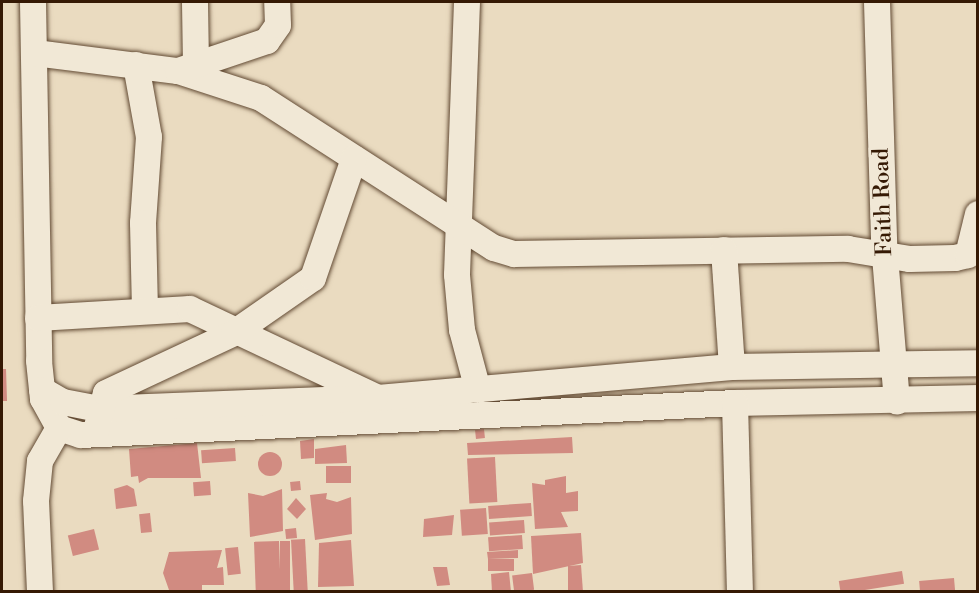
<!DOCTYPE html>
<style>
body{margin:0}
#map{position:relative;width:979px;height:593px;overflow:hidden;background:#eadbc0;font-family:"Libre Bodoni",serif}
div>[style]{position:absolute}
[style*='--x']{left:calc(var(--x)*1px);top:calc(var(--y)*1px);width:calc(var(--w)*1px);rotate:calc(var(--a)*1deg)}
.building>*{inset:0;background:#d18b81;transform-origin:0 0}
.round{border-radius:50%}
.roads{filter:drop-shadow(0 0 2px #624a33) drop-shadow(0 0 2px #624a33)}
.minor>*{height:26px;margin:-13px;padding:0 13px;transform-origin:13px;border-radius:13px;background:#f1e8d6}
span{translate:-50% -50%;white-space:nowrap;text-align:center;line-height:1.15;-webkit-text-stroke:5px #f1e8d6;paint-order:stroke}
.street-label{font-size:22px;color:#351904}
.frame{position:absolute;inset:0;border:3px solid #351904;pointer-events:none}
</style>
<div id="map">
<div class="building">
<div style="clip-path:polygon(2px 369px,6px 369px,7px 401px,2px 401px)"></div>
<div style="left:484px;top:429px;width:9px;height:9px;rotate:84deg"></div>
<div style="clip-path:polygon(572px 437px,573px 453px,468px 455px,467px 443px)"></div>
<div style="clip-path:polygon(314px 439px,314px 458px,301px 459px,300px 441px)"></div>
<div style="clip-path:polygon(197px 443px,201px 478px,148px 478px,139px 483px,138px 476px,131px 477px,129px 449px)"></div>
<div style="clip-path:polygon(346px 445px,347px 463px,315px 464px,315px 449px)"></div>
<div style="left:235px;top:448px;width:13px;height:34px;rotate:86deg"></div>
<div class="round" style="left:258px;top:452px;width:24px;height:24px"></div>
<div style="left:495px;top:457px;width:45px;height:28px;rotate:87deg"></div>
<div style="left:351px;top:466px;width:17px;height:25px;rotate:90deg"></div>
<div style="clip-path:polygon(566px 476px,566px 493px,578px 491px,578px 511px,561px 512px,568px 527px,535px 529px,532px 483px,545px 485px,545px 480px)"></div>
<div style="left:210px;top:481px;width:14px;height:17px;rotate:86deg"></div>
<div style="left:300px;top:481px;width:9px;height:10px;rotate:84deg"></div>
<div style="clip-path:polygon(127px 485px,134px 489px,137px 506px,116px 509px,114px 489px)"></div>
<div style="clip-path:polygon(282px 489px,283px 531px,250px 537px,248px 493px,263px 496px)"></div>
<div style="clip-path:polygon(327px 493px,326px 499px,337px 502px,351px 497px,352px 534px,315px 540px,310px 495px)"></div>
<div style="clip-path:polygon(296px 498px,306px 509px,297px 519px,287px 509px)"></div>
<div style="left:531px;top:503px;width:13px;height:43px;rotate:86deg"></div>
<div style="left:486px;top:508px;width:26px;height:26px;rotate:86deg"></div>
<div style="left:150px;top:513px;width:19px;height:11px;rotate:84deg"></div>
<div style="clip-path:polygon(454px 515px,452px 535px,423px 537px,424px 519px)"></div>
<div style="left:524px;top:520px;width:13px;height:35px;rotate:86deg"></div>
<div style="left:296px;top:528px;width:10px;height:11px;rotate:84deg"></div>
<div style="left:94px;top:529px;width:21px;height:27px;rotate:76deg"></div>
<div style="clip-path:polygon(581px 533px,583px 563px,533px 574px,531px 536px)"></div>
<div style="left:522px;top:535px;width:14px;height:34px;rotate:86deg"></div>
<div style="left:305px;top:539px;width:53px;height:14px;rotate:87deg"></div>
<div style="clip-path:polygon(351px 540px,354px 586px,318px 587px,319px 543px)"></div>
<div style="left:279px;top:541px;width:51px;height:25px;rotate:88deg"></div>
<div style="left:280px;top:541px;width:10px;height:51px"></div>
<div style="left:238px;top:547px;width:27px;height:13px;rotate:84deg"></div>
<div style="clip-path:polygon(222px 550px,217px 568px,223px 567px,224px 585px,202px 585px,202px 592px,169px 590px,163px 573px,169px 552px)"></div>
<div style="clip-path:polygon(518px 550px,518px 558px,488px 559px,487px 552px)"></div>
<div style="left:514px;top:559px;width:12px;height:26px;rotate:90deg"></div>
<div style="clip-path:polygon(581px 565px,583px 592px,568px 592px,568px 566px)"></div>
<div style="clip-path:polygon(433px 567px,447px 567px,450px 585px,437px 586px)"></div>
<div style="left:902px;top:571px;width:13px;height:64px;rotate:81deg"></div>
<div style="clip-path:polygon(509px 572px,511px 592px,492px 592px,491px 574px)"></div>
<div style="left:532px;top:573px;width:17px;height:20px;rotate:83deg"></div>
<div style="left:954px;top:578px;width:12px;height:35px;rotate:85deg"></div>
</div>
<div class="roads">
<div class="minor">
<div style="--x:33;--y:2;--w:359;--a:89"></div>
<div style="--x:39;--y:361;--w:38;--a:84"></div>
<div style="--x:43;--y:399;--w:33;--a:61"></div>
<div style="--x:59;--y:428;--w:23;--a:18"></div>
<div style="--x:81;--y:435;--w:655;--a:-2.8"></div>
<div style="--x:735;--y:403;--w:243;--a:-1.2"></div>
<div style="--x:195;--y:2;--w:61;--a:89.1"></div>
<div style="--x:467;--y:2;--w:273;--a:92.1"></div>
<div style="--x:457;--y:275;--w:55;--a:84.8"></div>
<div style="--x:462;--y:330;--w:62;--a:75.1"></div>
<div style="--x:877;--y:2;--w:242;--a:88.3"></div>
<div style="--x:884;--y:244;--w:158;--a:85.3"></div>
<div style="--x:35;--y:53;--w:144;--a:7.2"></div>
<div style="--x:178;--y:71;--w:87;--a:18"></div>
<div style="--x:261;--y:98;--w:277;--a:32.8"></div>
<div style="--x:494;--y:248;--w:21;--a:17"></div>
<div style="--x:514;--y:254;--w:334;--a:-0.9"></div>
<div style="--x:848;--y:249;--w:63;--a:9.2"></div>
<div style="--x:910;--y:259;--w:45;--a:-1.3"></div>
<div style="--x:955;--y:258;--w:13;--a:-13"></div>
<div style="--x:968;--y:255;--w:42;--a:-76.3"></div>
<div style="--x:136;--y:65;--w:73;--a:79.8"></div>
<div style="--x:149;--y:137;--w:86;--a:94"></div>
<div style="--x:143;--y:223;--w:85;--a:88.7"></div>
<div style="--x:178;--y:71;--w:94;--a:-18.6"></div>
<div style="--x:267;--y:41;--w:19;--a:-55"></div>
<div style="--x:278;--y:25;--w:23;--a:-92"></div>
<div style="--x:724;--y:250;--w:117;--a:86.1"></div>
<div style="--x:38;--y:318;--w:152;--a:-3.4"></div>
<div style="--x:190;--y:309;--w:208;--a:25.3"></div>
<div style="--x:378;--y:398;--w:355;--a:-5"></div>
<div style="--x:732;--y:367;--w:246;--a:-0.9"></div>
<div style="--x:42;--y:390;--w:24;--a:30"></div>
<div style="--x:63;--y:402;--w:36;--a:11"></div>
<div style="--x:98;--y:409;--w:277;--a:-2.3"></div>
<div style="--x:735;--y:403;--w:189;--a:88.5"></div>
<div style="--x:95;--y:434;--w:42;--a:-75"></div>
<div style="--x:106;--y:393;--w:141;--a:-25.1"></div>
<div style="--x:234;--y:333;--w:96;--a:-34.8"></div>
<div style="--x:313;--y:278;--w:126;--a:-71"></div>
<div style="--x:40;--y:592;--w:91;--a:-92.5"></div>
<div style="--x:36;--y:501;--w:40;--a:-84.3"></div>
<div style="--x:40;--y:461;--w:38;--a:-60"></div>
</div>
</div>
<div class="street-label">
<span style="left:883px;top:202px;rotate:-92deg">Faith Road</span>
</div>
<div class="frame"></div>
</div>
